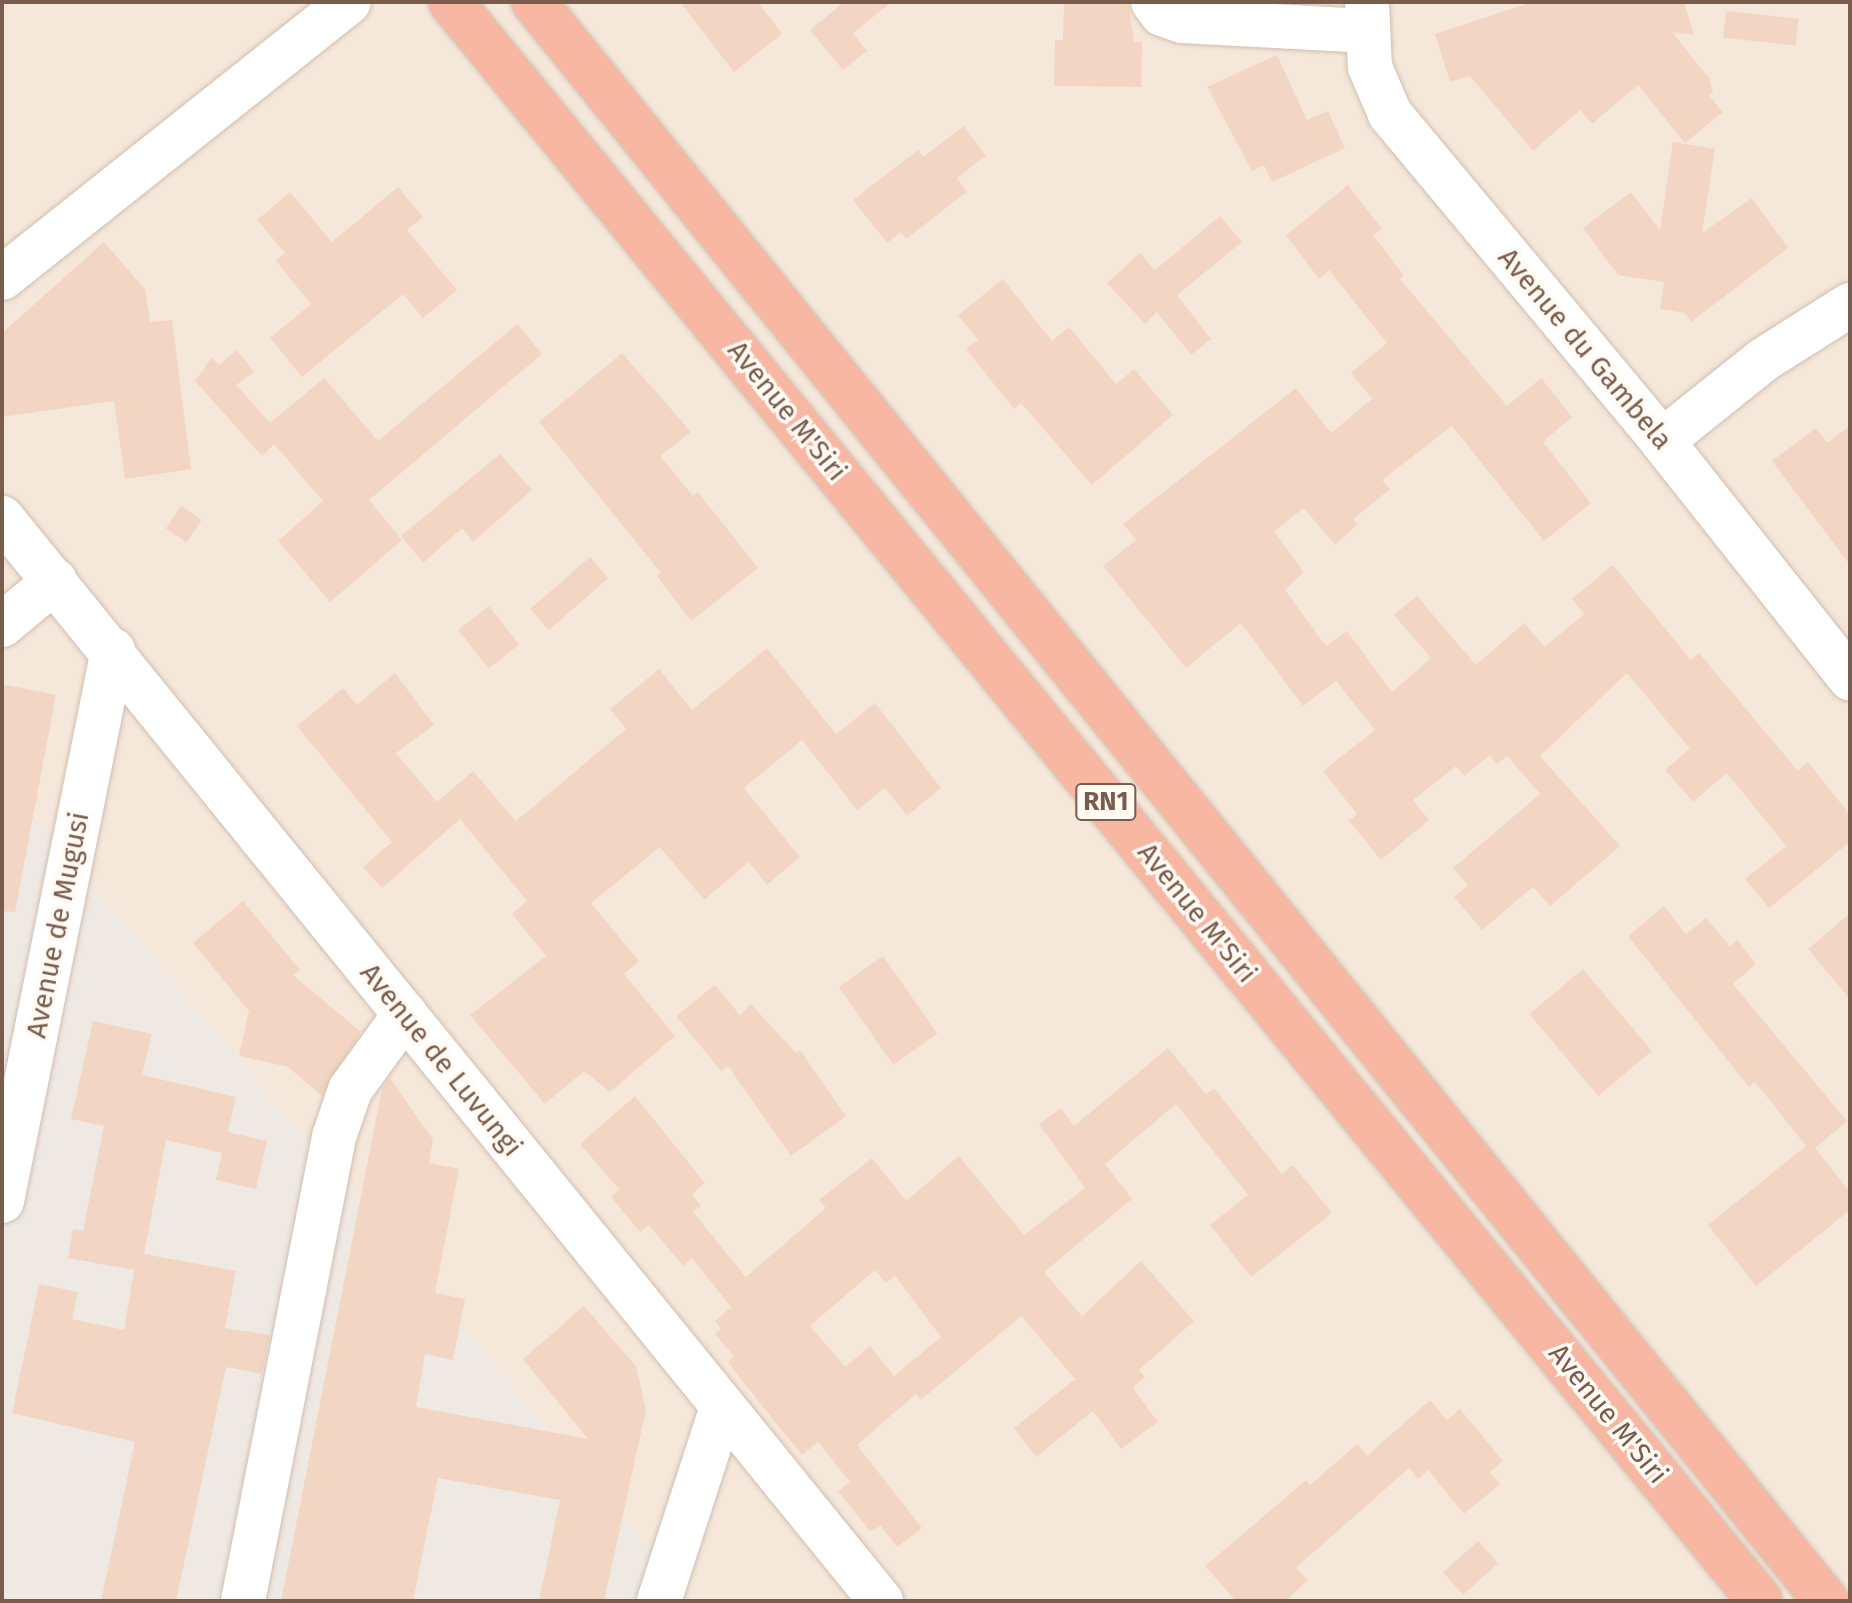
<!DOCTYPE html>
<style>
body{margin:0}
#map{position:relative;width:1852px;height:1603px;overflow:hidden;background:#fdf6ec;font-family:"Fira Sans",sans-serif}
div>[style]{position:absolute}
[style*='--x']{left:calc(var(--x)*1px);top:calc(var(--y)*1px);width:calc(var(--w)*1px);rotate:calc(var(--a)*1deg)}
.residential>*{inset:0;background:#f5e8da;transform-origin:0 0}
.industrial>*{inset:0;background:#efe9e4}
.building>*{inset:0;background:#f3d5c3;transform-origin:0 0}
.roads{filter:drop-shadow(0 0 2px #d1beb0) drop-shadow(0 0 2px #d1beb0)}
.minor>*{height:44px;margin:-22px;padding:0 22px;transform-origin:22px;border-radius:22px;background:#fff}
.highway>*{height:44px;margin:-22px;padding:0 22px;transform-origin:22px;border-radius:22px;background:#f7b7a3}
span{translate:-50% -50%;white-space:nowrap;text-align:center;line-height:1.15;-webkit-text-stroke:7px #fffaf3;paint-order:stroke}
.shield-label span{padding:2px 6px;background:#fffaf3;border:2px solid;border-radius:6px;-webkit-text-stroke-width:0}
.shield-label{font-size:26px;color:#7a5c4d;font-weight:700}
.street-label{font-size:28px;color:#7a5c4d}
.frame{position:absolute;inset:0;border:4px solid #7a5c4d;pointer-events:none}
</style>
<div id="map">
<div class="residential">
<div style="left:2px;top:2px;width:1848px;height:1599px"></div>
</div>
<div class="industrial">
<div style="clip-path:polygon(2px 777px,692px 1601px,2px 1601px)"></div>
</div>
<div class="building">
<div style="clip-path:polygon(680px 2px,758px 2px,782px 34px,734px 72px)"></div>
<div style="clip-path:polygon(844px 2px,892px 2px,853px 33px,867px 51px,843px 70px,810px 30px)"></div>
<div style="clip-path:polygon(1128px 2px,1134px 42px,1142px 42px,1141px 87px,1054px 86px,1055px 40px,1063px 40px,1064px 3px)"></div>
<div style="clip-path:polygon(1532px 2px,1684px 2px,1694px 35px,1672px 32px,1709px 78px,1713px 92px,1709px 96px,1723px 112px,1685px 143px,1638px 85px,1592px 124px,1580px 110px,1533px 151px,1470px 76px,1450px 82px,1435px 34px)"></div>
<div style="left:1726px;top:11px;width:73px;height:27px;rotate:6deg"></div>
<div style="clip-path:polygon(1277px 55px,1307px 120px,1328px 111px,1345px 148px,1272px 182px,1264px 165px,1252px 171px,1207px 87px)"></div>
<div style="clip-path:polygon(964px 126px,986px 156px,957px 178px,967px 192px,906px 239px,901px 232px,887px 243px,853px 200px,918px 150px,923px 157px)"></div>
<div style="clip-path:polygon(1673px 142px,1715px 149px,1702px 233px,1752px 198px,1788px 248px,1691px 322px,1685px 313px,1660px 309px,1664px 282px,1618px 275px,1583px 228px,1631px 192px,1660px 230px)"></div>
<div style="clip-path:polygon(1348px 185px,1382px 229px,1373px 235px,1404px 275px,1400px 279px,1507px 406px,1541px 378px,1572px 417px,1543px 442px,1591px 503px,1544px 541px,1452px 426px,1382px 480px,1390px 489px,1353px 519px,1357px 525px,1335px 545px,1304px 508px,1274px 531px,1304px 572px,1285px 590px,1326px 646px,1347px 631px,1392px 692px,1431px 658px,1394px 615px,1417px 596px,1476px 665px,1524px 623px,1545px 647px,1584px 614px,1572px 599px,1613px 565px,1691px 660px,1699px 653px,1798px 771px,1808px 762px,1850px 815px,1850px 842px,1769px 908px,1745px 879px,1786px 846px,1727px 773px,1693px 802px,1665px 770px,1690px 749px,1627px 673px,1540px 756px,1620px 846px,1550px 906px,1533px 887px,1482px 930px,1454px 897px,1468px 885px,1453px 868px,1540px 794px,1507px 756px,1497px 764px,1490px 755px,1464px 776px,1456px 766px,1413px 800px,1429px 820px,1381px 860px,1349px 821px,1357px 814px,1323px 771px,1375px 730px,1336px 681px,1303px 706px,1241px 623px,1186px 668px,1103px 566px,1136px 540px,1123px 524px,1296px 388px,1331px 433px,1372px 399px,1351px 373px,1387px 343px,1329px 270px,1319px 279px,1286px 235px)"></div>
<div style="clip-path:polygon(398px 187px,423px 217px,407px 230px,457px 290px,423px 318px,403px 294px,302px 377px,270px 338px,311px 304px,276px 261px,285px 253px,257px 220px,290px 192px,332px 242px)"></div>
<div style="clip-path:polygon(1220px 216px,1242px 242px,1177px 295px,1211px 339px,1191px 355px,1157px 312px,1145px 324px,1107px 283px,1140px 253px,1155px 270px)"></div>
<div style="clip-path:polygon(104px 242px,145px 289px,150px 322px,172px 320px,191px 469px,125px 479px,114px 401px,2px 417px,2px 333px)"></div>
<div style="clip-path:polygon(1003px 279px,1052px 341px,1069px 327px,1116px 384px,1134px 369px,1173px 415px,1092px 485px,1021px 403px,1014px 409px,966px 349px,978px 340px,958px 315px)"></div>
<div style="clip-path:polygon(517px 324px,542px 354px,369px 500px,402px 540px,330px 602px,278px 541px,323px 501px,274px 444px,262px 456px,195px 381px,212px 357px,219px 365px,237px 350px,254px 372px,236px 385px,270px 423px,324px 378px,378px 441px)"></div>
<div style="clip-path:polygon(622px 353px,691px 432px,660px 456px,693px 496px,698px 492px,758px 568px,691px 621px,657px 576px,661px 573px,539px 422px)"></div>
<div style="clip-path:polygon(1850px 426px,1850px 565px,1772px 461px,1816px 428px,1827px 443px)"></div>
<div style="clip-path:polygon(500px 454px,532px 490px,473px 542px,462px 528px,423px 563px,401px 536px)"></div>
<div style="left:181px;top:506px;width:25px;height:27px;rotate:34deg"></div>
<div style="left:590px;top:557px;width:28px;height:79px;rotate:49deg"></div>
<div style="left:489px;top:606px;width:49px;height:39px;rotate:52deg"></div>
<div style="clip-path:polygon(767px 648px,836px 734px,875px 703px,941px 788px,907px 816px,885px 788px,857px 810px,802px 740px,744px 788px,800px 857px,767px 885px,749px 862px,704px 900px,660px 847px,591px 903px,639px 961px,624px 974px,675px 1036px,610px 1092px,584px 1071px,545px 1104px,470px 1015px,546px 956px,512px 914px,527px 901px,460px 819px,382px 888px,363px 867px,392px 842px,297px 726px,343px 688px,357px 705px,395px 673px,434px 725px,396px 753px,437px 802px,473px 771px,516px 821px,626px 729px,610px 709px,659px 669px,692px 710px)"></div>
<div style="clip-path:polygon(2px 684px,56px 695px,15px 912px,2px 911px)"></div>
<div style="clip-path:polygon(243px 901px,300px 970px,293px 975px,361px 1032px,322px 1096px,288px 1067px,239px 1056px,249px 1011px,193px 943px)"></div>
<div style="clip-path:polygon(1664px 906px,1686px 934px,1706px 918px,1730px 946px,1737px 940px,1756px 964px,1733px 984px,1847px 1121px,1815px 1148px,1850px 1192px,1850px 1210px,1756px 1286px,1708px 1225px,1806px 1146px,1755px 1082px,1749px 1087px,1628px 936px)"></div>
<div style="clip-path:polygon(1850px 913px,1850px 999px,1808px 949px)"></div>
<div style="left:883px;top:956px;width:95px;height:54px;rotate:55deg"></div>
<div style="left:1583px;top:969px;width:107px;height:70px;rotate:50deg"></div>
<div style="clip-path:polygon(715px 985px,740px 1015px,751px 1004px,796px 1053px,800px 1050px,846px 1116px,791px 1156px,728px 1066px,721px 1071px,676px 1016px)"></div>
<div style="clip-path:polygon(93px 1021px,152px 1034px,142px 1075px,236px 1097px,228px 1132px,267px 1141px,256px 1189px,216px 1180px,222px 1153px,166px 1140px,144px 1254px,236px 1271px,225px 1328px,270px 1335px,262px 1374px,226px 1367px,176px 1601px,101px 1601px,135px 1442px,12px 1413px,39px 1284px,78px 1292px,72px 1319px,124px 1330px,134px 1270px,68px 1258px,73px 1229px,83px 1231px,104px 1126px,71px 1119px)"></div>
<div style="clip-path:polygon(evenodd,1168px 1048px,1206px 1094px,1214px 1088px,1282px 1174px,1293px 1165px,1332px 1213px,1251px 1277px,1210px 1225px,1248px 1195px,1176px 1104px,1105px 1164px,1132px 1199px,1044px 1272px,1082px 1316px,1141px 1261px,1194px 1321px,1139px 1370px,1145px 1377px,1133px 1388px,1158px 1422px,1121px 1449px,1093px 1411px,1036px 1457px,1014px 1428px,1075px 1379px,1021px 1316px,921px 1400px,916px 1394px,857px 1445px,922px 1528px,897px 1547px,881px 1526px,870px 1531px,838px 1491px,850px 1482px,818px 1442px,802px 1455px,762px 1406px,728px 1362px,734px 1356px,715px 1334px,721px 1329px,715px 1321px,731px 1307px,692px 1258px,683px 1266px,649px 1225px,640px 1232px,611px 1197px,619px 1189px,580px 1144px,635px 1096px,705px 1183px,692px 1194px,701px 1206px,693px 1212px,746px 1277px,826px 1208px,819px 1200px,872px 1158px,906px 1201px,959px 1156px,1024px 1235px,1085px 1188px,1039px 1124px,1061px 1108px,1074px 1126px,1168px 1048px,875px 1270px,886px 1283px,895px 1276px,941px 1337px,894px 1376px,870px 1346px,845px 1367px,810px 1326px,875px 1270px)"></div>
<div style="clip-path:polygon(390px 1078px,433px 1140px,429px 1163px,459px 1169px,435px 1293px,465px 1299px,453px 1360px,425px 1354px,416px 1407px,588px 1439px,523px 1359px,584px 1306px,636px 1366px,646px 1410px,604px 1601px,539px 1601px,560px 1500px,438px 1478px,413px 1601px,281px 1601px,382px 1089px)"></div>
<div style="clip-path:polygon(1430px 1400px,1447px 1420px,1460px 1409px,1503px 1461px,1490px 1472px,1500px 1484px,1464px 1514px,1428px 1470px,1418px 1479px,1409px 1468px,1296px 1568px,1308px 1580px,1285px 1601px,1236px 1601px,1205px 1566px,1306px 1480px,1310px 1485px,1357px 1444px,1367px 1456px)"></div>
<div style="left:1478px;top:1541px;width:30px;height:47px;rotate:48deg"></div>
</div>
<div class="roads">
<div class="minor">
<div style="--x:1153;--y:2;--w:15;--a:53"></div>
<div style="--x:1162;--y:14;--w:21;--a:19"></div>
<div style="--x:1182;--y:21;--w:183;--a:3.1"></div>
<div style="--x:1367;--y:2;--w:65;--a:87.4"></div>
<div style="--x:1370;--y:67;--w:51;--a:66.9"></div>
<div style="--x:1390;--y:114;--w:425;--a:50.2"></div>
<div style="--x:1662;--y:441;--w:303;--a:51.6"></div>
<div style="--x:2;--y:278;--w:443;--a:-38.5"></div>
<div style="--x:1662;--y:441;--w:129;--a:-38.7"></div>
<div style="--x:1763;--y:360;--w:103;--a:-32.3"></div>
<div style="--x:2;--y:518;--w:1395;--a:50.94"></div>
<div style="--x:2;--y:625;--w:69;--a:-39.7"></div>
<div style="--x:2;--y:1201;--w:562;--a:-78.61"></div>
<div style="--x:243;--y:1601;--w:473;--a:-78.9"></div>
<div style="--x:334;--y:1137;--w:50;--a:-71.2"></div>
<div style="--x:350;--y:1090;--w:94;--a:-54.1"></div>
<div style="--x:659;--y:1601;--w:201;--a:-72"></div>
</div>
<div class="highway">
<div style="--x:451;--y:2;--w:2066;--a:50.69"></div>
<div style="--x:534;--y:2;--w:2056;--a:51.06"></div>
</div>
</div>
<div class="shield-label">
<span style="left:1106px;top:802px">RN1</span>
</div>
<div class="street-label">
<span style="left:1585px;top:349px;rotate:50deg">Avenue du Gambela</span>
<span style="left:787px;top:411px;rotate:51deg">Avenue M'Siri</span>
<span style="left:1197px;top:913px;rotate:51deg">Avenue M'Siri</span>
<span style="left:58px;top:925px;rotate:-79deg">Avenue de Mugusi</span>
<span style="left:441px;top:1060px;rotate:51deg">Avenue de Luvungi</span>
<span style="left:1608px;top:1414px;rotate:51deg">Avenue M'Siri</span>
</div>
<div class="frame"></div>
</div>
